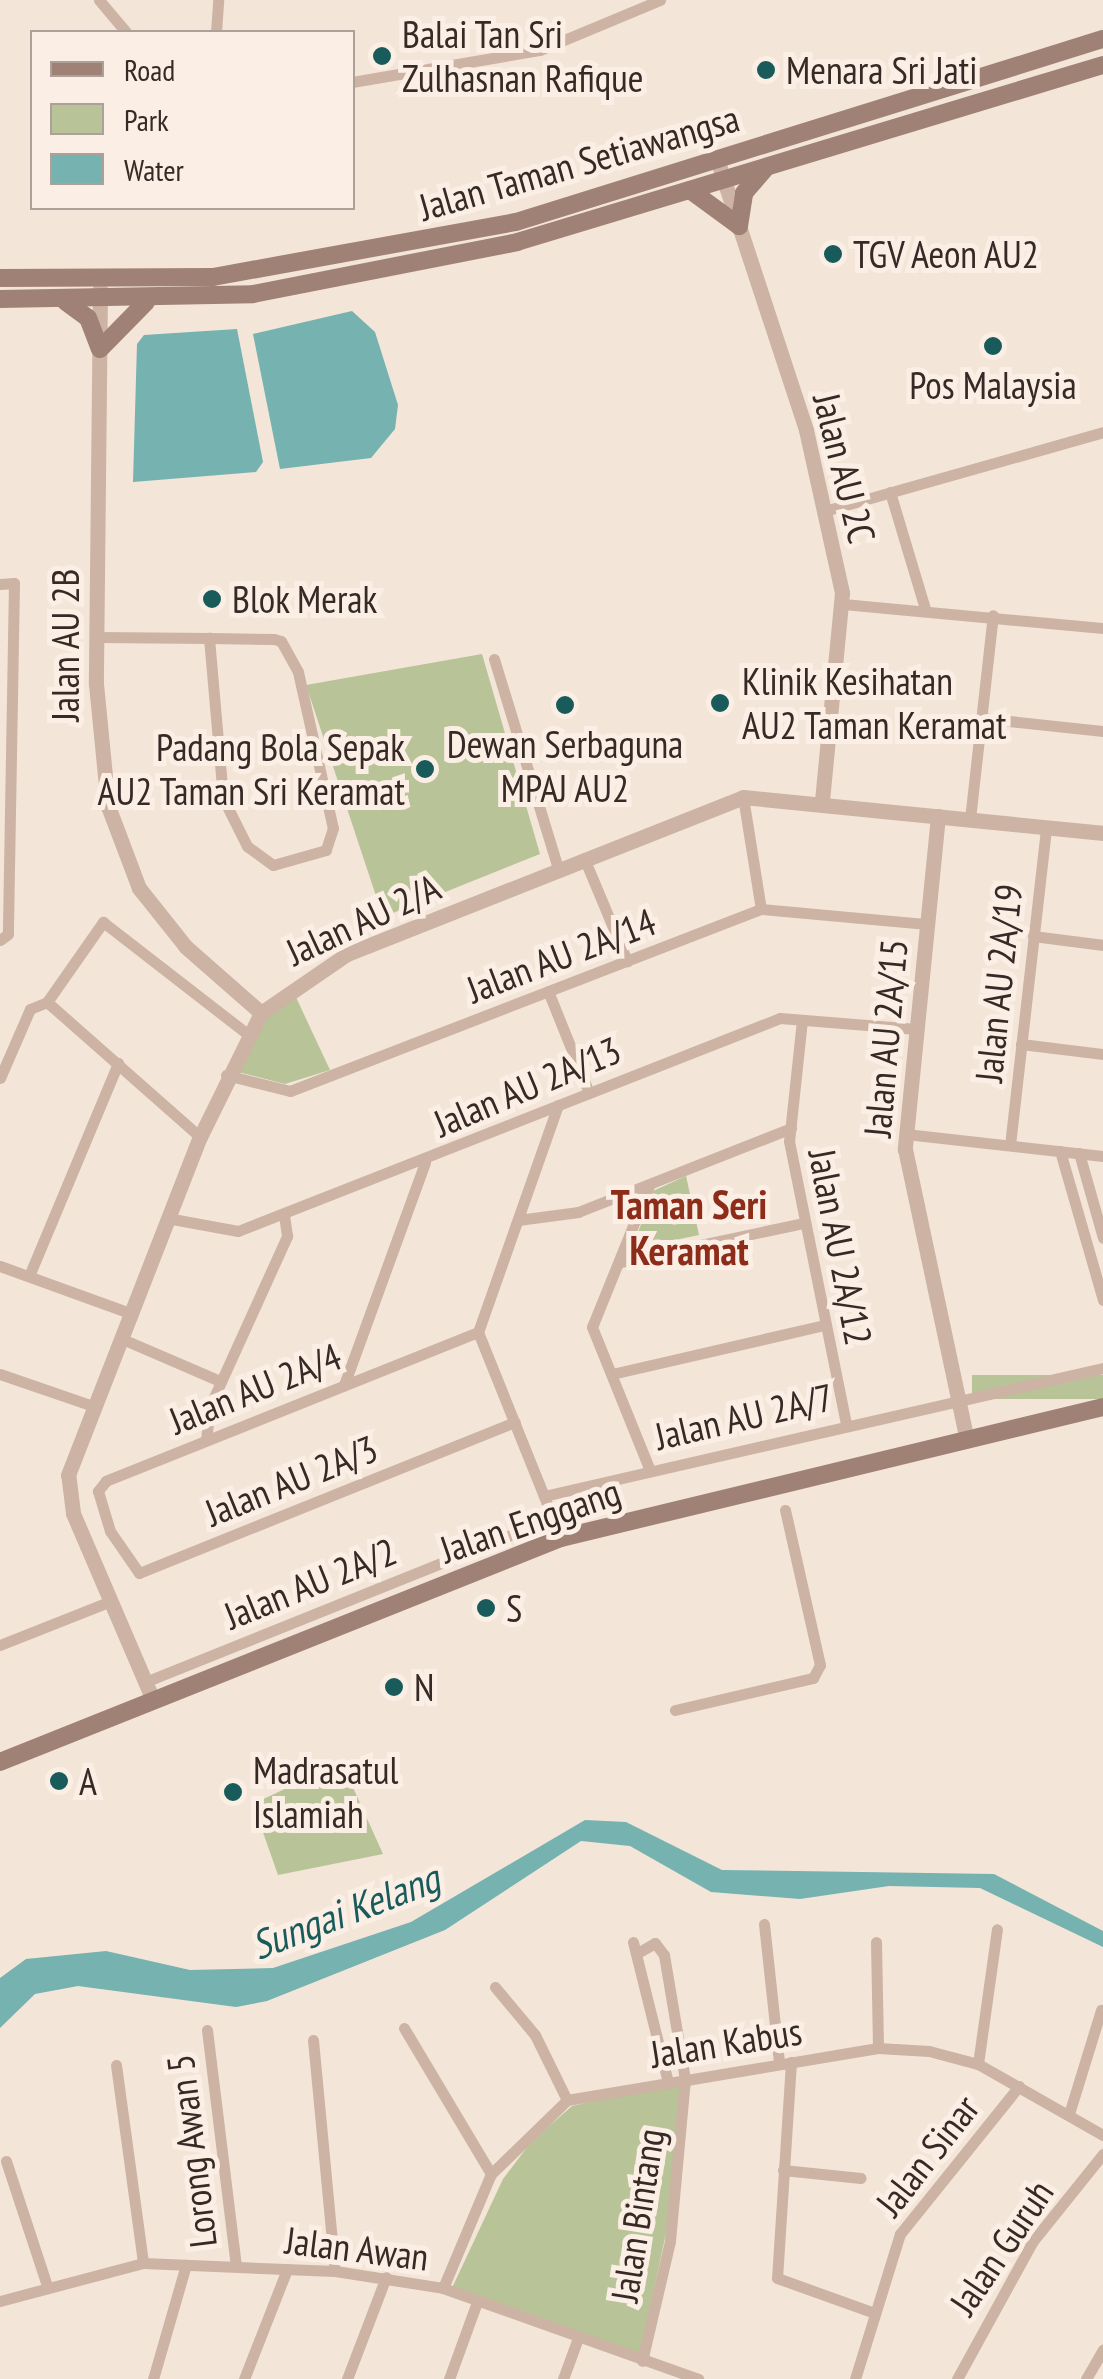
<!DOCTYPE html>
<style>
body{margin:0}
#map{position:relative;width:1103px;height:2379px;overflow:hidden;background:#f3e5d8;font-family:"PT Sans Narrow",sans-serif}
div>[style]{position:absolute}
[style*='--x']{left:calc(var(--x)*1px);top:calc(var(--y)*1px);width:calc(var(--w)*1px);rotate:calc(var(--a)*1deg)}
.green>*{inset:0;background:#b8c397;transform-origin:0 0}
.water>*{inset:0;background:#75b2b0}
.minor>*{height:11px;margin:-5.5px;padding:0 5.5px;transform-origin:5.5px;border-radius:5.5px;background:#ccb3a4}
.tertiary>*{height:15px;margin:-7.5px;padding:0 7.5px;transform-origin:7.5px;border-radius:7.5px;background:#ccb3a4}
.secondary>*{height:18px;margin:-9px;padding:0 9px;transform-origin:9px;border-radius:9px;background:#a08175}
.dots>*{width:28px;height:28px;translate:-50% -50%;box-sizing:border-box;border:5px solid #fbefe5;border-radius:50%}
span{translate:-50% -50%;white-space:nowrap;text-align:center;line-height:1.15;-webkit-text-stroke:10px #fbefe5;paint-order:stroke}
.poi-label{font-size:38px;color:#372a26}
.left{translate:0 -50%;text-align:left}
.right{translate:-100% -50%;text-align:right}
.street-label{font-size:38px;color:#372a26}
.neighbourhood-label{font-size:40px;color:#8c2c19;font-weight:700}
.water-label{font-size:40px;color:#195b5a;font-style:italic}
.legend{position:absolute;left:30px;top:30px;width:325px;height:180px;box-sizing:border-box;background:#fbefe5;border:2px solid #ada099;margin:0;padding:12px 18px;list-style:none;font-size:30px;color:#372a26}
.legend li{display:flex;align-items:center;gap:20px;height:50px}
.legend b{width:50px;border:2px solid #ada099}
</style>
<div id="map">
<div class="green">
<div style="clip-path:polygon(482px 654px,540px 854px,383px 917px,306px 685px)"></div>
<div style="clip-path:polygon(294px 993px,330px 1070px,285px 1084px,238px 1072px,256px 1026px)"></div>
<div style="clip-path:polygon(686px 1176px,699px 1235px,632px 1249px,653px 1191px)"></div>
<div style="left:1103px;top:1375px;width:24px;height:131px;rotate:90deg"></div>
<div style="clip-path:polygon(327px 1769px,346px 1772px,383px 1854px,278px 1875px,253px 1804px)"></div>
<div style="clip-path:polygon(680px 2082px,669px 2219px,640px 2355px,452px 2288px,503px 2179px,531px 2142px,572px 2106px)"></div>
</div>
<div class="water">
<div style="clip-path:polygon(352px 311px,375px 332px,398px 405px,395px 429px,371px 458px,280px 469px,253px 334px)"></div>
<div style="clip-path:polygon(237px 329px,263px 462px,256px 472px,133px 482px,137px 344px,144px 335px)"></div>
<div style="clip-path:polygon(585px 1820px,626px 1822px,722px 1870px,994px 1874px,1103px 1931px,1103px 1947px,980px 1888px,889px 1886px,800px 1899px,711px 1892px,630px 1846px,581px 1841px,445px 1930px,267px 2001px,236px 2007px,78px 1986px,35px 1994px,0 2028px,0 1978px,26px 1959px,106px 1951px,190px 1970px,273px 1968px,411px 1922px)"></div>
</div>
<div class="minor">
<div style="--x:99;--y:0;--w:42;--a:49.8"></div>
<div style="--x:216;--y:32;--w:32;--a:-86"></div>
<div style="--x:352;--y:82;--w:191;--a:-9.7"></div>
<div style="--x:540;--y:50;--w:130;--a:-22.6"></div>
<div style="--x:890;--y:492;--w:122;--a:73.3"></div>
<div style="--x:828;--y:510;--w:286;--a:-15.8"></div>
<div style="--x:0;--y:584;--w:14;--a:-4"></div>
<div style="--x:14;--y:583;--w:351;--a:91"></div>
<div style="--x:8;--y:934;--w:10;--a:143"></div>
<div style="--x:843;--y:604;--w:261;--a:5.3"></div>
<div style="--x:96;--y:637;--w:113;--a:0.5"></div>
<div style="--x:209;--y:638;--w:65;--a:0.9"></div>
<div style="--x:274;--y:639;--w:7;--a:16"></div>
<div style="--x:281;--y:641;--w:35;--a:61"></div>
<div style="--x:298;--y:672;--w:160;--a:77.4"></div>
<div style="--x:333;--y:828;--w:23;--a:108"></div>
<div style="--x:326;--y:850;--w:55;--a:164.2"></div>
<div style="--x:273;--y:865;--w:32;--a:-144"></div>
<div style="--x:247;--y:846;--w:54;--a:-116.6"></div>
<div style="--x:223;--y:798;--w:161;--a:-95"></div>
<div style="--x:494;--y:659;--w:219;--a:73"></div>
<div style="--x:981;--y:718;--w:123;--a:6.1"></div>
<div style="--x:743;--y:797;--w:113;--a:80.9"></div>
<div style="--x:970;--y:819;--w:205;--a:-83.6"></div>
<div style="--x:584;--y:858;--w:112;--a:67.3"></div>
<div style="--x:1033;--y:936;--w:71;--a:7.3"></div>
<div style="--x:548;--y:991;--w:110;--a:68.1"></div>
<div style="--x:47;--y:1002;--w:204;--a:41.4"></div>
<div style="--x:802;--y:1020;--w:122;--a:96.1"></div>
<div style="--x:789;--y:1141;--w:289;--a:78.6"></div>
<div style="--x:1021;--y:1044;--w:83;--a:7"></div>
<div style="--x:226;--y:1075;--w:66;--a:14"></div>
<div style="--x:290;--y:1091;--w:505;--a:-21.13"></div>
<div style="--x:761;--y:909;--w:167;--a:5.2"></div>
<div style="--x:0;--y:1078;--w:75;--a:-66.5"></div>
<div style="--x:30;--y:1009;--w:18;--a:-22"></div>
<div style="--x:47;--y:1002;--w:98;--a:-55"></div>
<div style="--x:103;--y:922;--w:181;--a:37.8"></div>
<div style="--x:558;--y:1105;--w:241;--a:109.4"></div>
<div style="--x:478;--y:1332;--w:222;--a:68.1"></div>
<div style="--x:906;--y:1134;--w:198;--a:6.4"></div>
<div style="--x:1010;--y:1145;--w:320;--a:-83.5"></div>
<div style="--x:1060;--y:1151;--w:155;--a:73.9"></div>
<div style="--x:1079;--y:1153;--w:88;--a:74.2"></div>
<div style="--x:649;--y:1186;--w:152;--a:112"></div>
<div style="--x:592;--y:1327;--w:152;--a:68"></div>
<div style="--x:167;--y:1218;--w:72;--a:10.4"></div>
<div style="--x:238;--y:1231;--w:582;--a:-21.45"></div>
<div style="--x:780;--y:1018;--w:137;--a:4.6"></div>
<div style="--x:518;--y:1220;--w:61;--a:-7.6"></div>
<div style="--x:578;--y:1212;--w:229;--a:-21.5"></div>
<div style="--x:620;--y:1262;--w:187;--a:-12"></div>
<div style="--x:0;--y:1266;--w:138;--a:19.9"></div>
<div style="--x:29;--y:1276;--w:231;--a:-67.3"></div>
<div style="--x:478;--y:1332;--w:401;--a:158.2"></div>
<div style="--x:106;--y:1481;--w:13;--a:129"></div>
<div style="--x:98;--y:1491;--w:42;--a:73.3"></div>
<div style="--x:110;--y:1531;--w:51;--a:55.4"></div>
<div style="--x:139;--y:1573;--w:405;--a:-21.9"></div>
<div style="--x:120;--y:1338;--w:109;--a:23.3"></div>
<div style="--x:0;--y:1374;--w:98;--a:19"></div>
<div style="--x:612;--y:1374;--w:219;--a:-13"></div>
<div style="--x:344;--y:1385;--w:237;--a:-70"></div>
<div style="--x:206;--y:1440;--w:34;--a:-83"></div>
<div style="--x:210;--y:1406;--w:187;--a:-65.6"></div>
<div style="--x:287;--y:1236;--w:21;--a:-98"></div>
<div style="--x:544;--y:1496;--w:573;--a:-12.9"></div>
<div style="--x:0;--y:1645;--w:119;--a:-21.6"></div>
<div style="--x:145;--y:1682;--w:439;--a:-21.9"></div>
<div style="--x:675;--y:1710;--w:142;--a:-13.1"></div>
<div style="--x:813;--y:1678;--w:15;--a:-62"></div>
<div style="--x:820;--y:1665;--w:159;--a:-102.7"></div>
<div style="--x:764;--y:1924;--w:140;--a:83.8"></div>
<div style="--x:633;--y:1942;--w:144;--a:76"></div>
<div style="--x:876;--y:1942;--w:106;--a:88.9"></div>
<div style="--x:641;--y:1951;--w:16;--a:-30"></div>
<div style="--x:655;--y:1943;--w:15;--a:53"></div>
<div style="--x:664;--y:1955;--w:126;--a:80.4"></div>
<div style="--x:685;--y:2079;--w:163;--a:95.3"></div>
<div style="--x:670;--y:2241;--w:123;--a:103.1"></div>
<div style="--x:495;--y:1987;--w:62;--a:50.2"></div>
<div style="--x:535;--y:2035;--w:72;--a:63.8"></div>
<div style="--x:404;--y:2028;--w:170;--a:59.2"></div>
<div style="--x:207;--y:2030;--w:238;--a:83"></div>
<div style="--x:313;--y:2040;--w:232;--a:84.6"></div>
<div style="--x:791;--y:2062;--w:216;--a:93.7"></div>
<div style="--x:777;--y:2278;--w:104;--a:19.7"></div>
<div style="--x:978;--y:2064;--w:136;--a:-82"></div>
<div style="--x:116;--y:2065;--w:200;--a:82.2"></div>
<div style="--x:1069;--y:2114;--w:109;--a:-72.9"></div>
<div style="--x:6;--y:2161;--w:128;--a:71.8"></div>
<div style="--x:783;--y:2170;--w:78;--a:5.9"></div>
<div style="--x:443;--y:2288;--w:124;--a:-67.2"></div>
<div style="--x:491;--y:2174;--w:106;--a:-44.2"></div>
<div style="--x:567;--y:2100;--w:315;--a:-9.5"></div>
<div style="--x:878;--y:2048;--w:51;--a:3.4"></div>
<div style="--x:929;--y:2051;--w:51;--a:14.9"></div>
<div style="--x:978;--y:2064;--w:144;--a:29.6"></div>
<div style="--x:0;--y:2301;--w:148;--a:-14.9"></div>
<div style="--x:143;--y:2263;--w:192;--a:2.4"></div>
<div style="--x:335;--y:2271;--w:109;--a:8.9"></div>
<div style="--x:443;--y:2288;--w:271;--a:19.6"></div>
<div style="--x:153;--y:2379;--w:119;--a:-73.9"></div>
<div style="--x:244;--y:2379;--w:118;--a:-68.6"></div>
<div style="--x:347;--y:2379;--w:109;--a:-69.1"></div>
<div style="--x:449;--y:2379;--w:82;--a:-70"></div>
<div style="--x:563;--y:2379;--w:44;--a:-69.9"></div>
<div style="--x:855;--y:2379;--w:152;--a:-72.8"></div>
<div style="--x:900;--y:2234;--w:190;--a:-51.2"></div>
<div style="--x:957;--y:2379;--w:158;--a:-61.2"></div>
<div style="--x:1033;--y:2241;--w:112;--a:-51.2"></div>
<div style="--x:1086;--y:2379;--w:34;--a:-60"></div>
</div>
<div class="tertiary">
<div style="--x:717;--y:159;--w:285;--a:71.8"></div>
<div style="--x:806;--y:430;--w:167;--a:77.5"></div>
<div style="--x:842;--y:593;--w:210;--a:95.5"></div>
<div style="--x:100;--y:289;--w:395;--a:90.6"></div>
<div style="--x:96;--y:684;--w:123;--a:84.4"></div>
<div style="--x:108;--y:806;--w:88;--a:69.3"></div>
<div style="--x:139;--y:888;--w:75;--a:51.5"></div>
<div style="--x:186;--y:947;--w:100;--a:41.3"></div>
<div style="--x:938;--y:816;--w:335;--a:95.7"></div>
<div style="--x:905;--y:1149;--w:298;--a:78"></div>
<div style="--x:153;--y:1700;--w:203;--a:-113.2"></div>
<div style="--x:73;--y:1513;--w:38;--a:-97"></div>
<div style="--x:68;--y:1475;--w:363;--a:-68.7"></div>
<div style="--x:200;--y:1137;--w:138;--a:-63.8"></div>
<div style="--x:261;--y:1013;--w:104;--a:-34.5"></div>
<div style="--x:347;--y:954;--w:426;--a:-21.6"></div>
<div style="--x:743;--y:797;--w:362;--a:5.7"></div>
</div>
<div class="secondary">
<div style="--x:690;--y:190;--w:61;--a:36.3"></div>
<div style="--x:739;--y:226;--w:33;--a:-81"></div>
<div style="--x:744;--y:193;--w:30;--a:-49"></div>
<div style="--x:0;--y:278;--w:213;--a:-0.3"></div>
<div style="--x:213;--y:277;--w:308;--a:-10.3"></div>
<div style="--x:516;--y:222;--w:615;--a:-17.32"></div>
<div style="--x:0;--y:299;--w:253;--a:-1.1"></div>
<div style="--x:253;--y:294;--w:269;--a:-11.1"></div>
<div style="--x:517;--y:242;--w:612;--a:-16.81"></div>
<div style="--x:66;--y:302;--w:27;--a:36"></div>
<div style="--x:88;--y:318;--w:33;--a:69"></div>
<div style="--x:100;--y:349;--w:66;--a:-45.6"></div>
<div style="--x:0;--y:1762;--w:604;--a:-21.77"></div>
<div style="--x:561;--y:1538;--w:558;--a:-13.59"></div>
</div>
<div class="dots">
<div style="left:382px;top:56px;background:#195b5a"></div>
<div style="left:766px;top:70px;background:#195b5a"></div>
<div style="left:833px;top:254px;background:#195b5a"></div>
<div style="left:993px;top:346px;background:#195b5a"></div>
<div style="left:212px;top:599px;background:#195b5a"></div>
<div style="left:720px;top:703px;background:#195b5a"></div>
<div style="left:565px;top:705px;background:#195b5a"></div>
<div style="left:425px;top:769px;background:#195b5a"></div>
<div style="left:486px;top:1608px;background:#195b5a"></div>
<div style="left:394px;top:1687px;background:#195b5a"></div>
<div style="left:59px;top:1781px;background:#195b5a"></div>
<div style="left:233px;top:1792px;background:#195b5a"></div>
</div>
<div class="poi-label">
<span class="left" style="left:402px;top:56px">Balai Tan Sri<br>Zulhasnan Rafique</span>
<span class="left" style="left:786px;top:70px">Menara Sri Jati</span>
<span class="left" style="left:853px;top:254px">TGV Aeon AU2</span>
<span style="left:993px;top:385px">Pos Malaysia</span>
<span class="left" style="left:232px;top:599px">Blok Merak</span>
<span class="left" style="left:742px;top:703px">Klinik Kesihatan<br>AU2 Taman Keramat</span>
<span style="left:565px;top:766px">Dewan Serbaguna<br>MPAJ AU2</span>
<span class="right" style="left:405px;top:769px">Padang Bola Sepak<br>AU2 Taman Sri Keramat</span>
<span class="left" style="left:506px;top:1608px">S</span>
<span class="left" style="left:414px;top:1687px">N</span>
<span class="left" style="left:253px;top:1792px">Madrasatul<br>Islamiah</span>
<span class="left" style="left:79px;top:1781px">A</span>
</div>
<div class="street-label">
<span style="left:579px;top:162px;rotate:-16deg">Jalan Taman Setiawangsa</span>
<span style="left:845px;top:468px;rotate:76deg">Jalan AU 2C</span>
<span style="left:65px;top:645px;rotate:-90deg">Jalan AU 2B</span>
<span style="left:363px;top:919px;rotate:-25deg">Jalan AU 2/A</span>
<span style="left:561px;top:955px;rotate:-21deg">Jalan AU 2A/14</span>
<span style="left:998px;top:983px;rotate:-84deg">Jalan AU 2A/19</span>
<span style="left:885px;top:1038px;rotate:-85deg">Jalan AU 2A/15</span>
<span style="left:527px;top:1086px;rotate:-23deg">Jalan AU 2A/13</span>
<span style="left:841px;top:1247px;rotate:79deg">Jalan AU 2A/12</span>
<span style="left:255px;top:1388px;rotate:-22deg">Jalan AU 2A/4</span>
<span style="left:744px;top:1416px;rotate:-13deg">Jalan AU 2A/7</span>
<span style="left:291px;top:1480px;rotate:-22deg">Jalan AU 2A/3</span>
<span style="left:530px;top:1520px;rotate:-19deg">Jalan Enggang</span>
<span style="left:310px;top:1583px;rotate:-22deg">Jalan AU 2A/2</span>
<span style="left:726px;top:2042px;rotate:-9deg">Jalan Kabus</span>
<span style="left:191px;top:2151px;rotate:-97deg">Lorong Awan 5</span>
<span style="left:927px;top:2155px;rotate:-52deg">Jalan Sinar</span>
<span style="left:637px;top:2215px;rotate:-81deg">Jalan Bintang</span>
<span style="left:1001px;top:2247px;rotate:-56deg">Jalan Guruh</span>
<span style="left:357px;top:2248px;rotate:7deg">Jalan Awan</span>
</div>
<div class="neighbourhood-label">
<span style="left:689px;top:1227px">Taman Seri<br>Keramat</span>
</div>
<div class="water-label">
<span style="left:345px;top:1911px;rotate:-21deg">Sungai Kelang</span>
</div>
<ul class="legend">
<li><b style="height:12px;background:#a08175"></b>Road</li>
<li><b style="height:28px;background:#b8c397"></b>Park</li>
<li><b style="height:28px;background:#75b2b0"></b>Water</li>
</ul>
</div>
